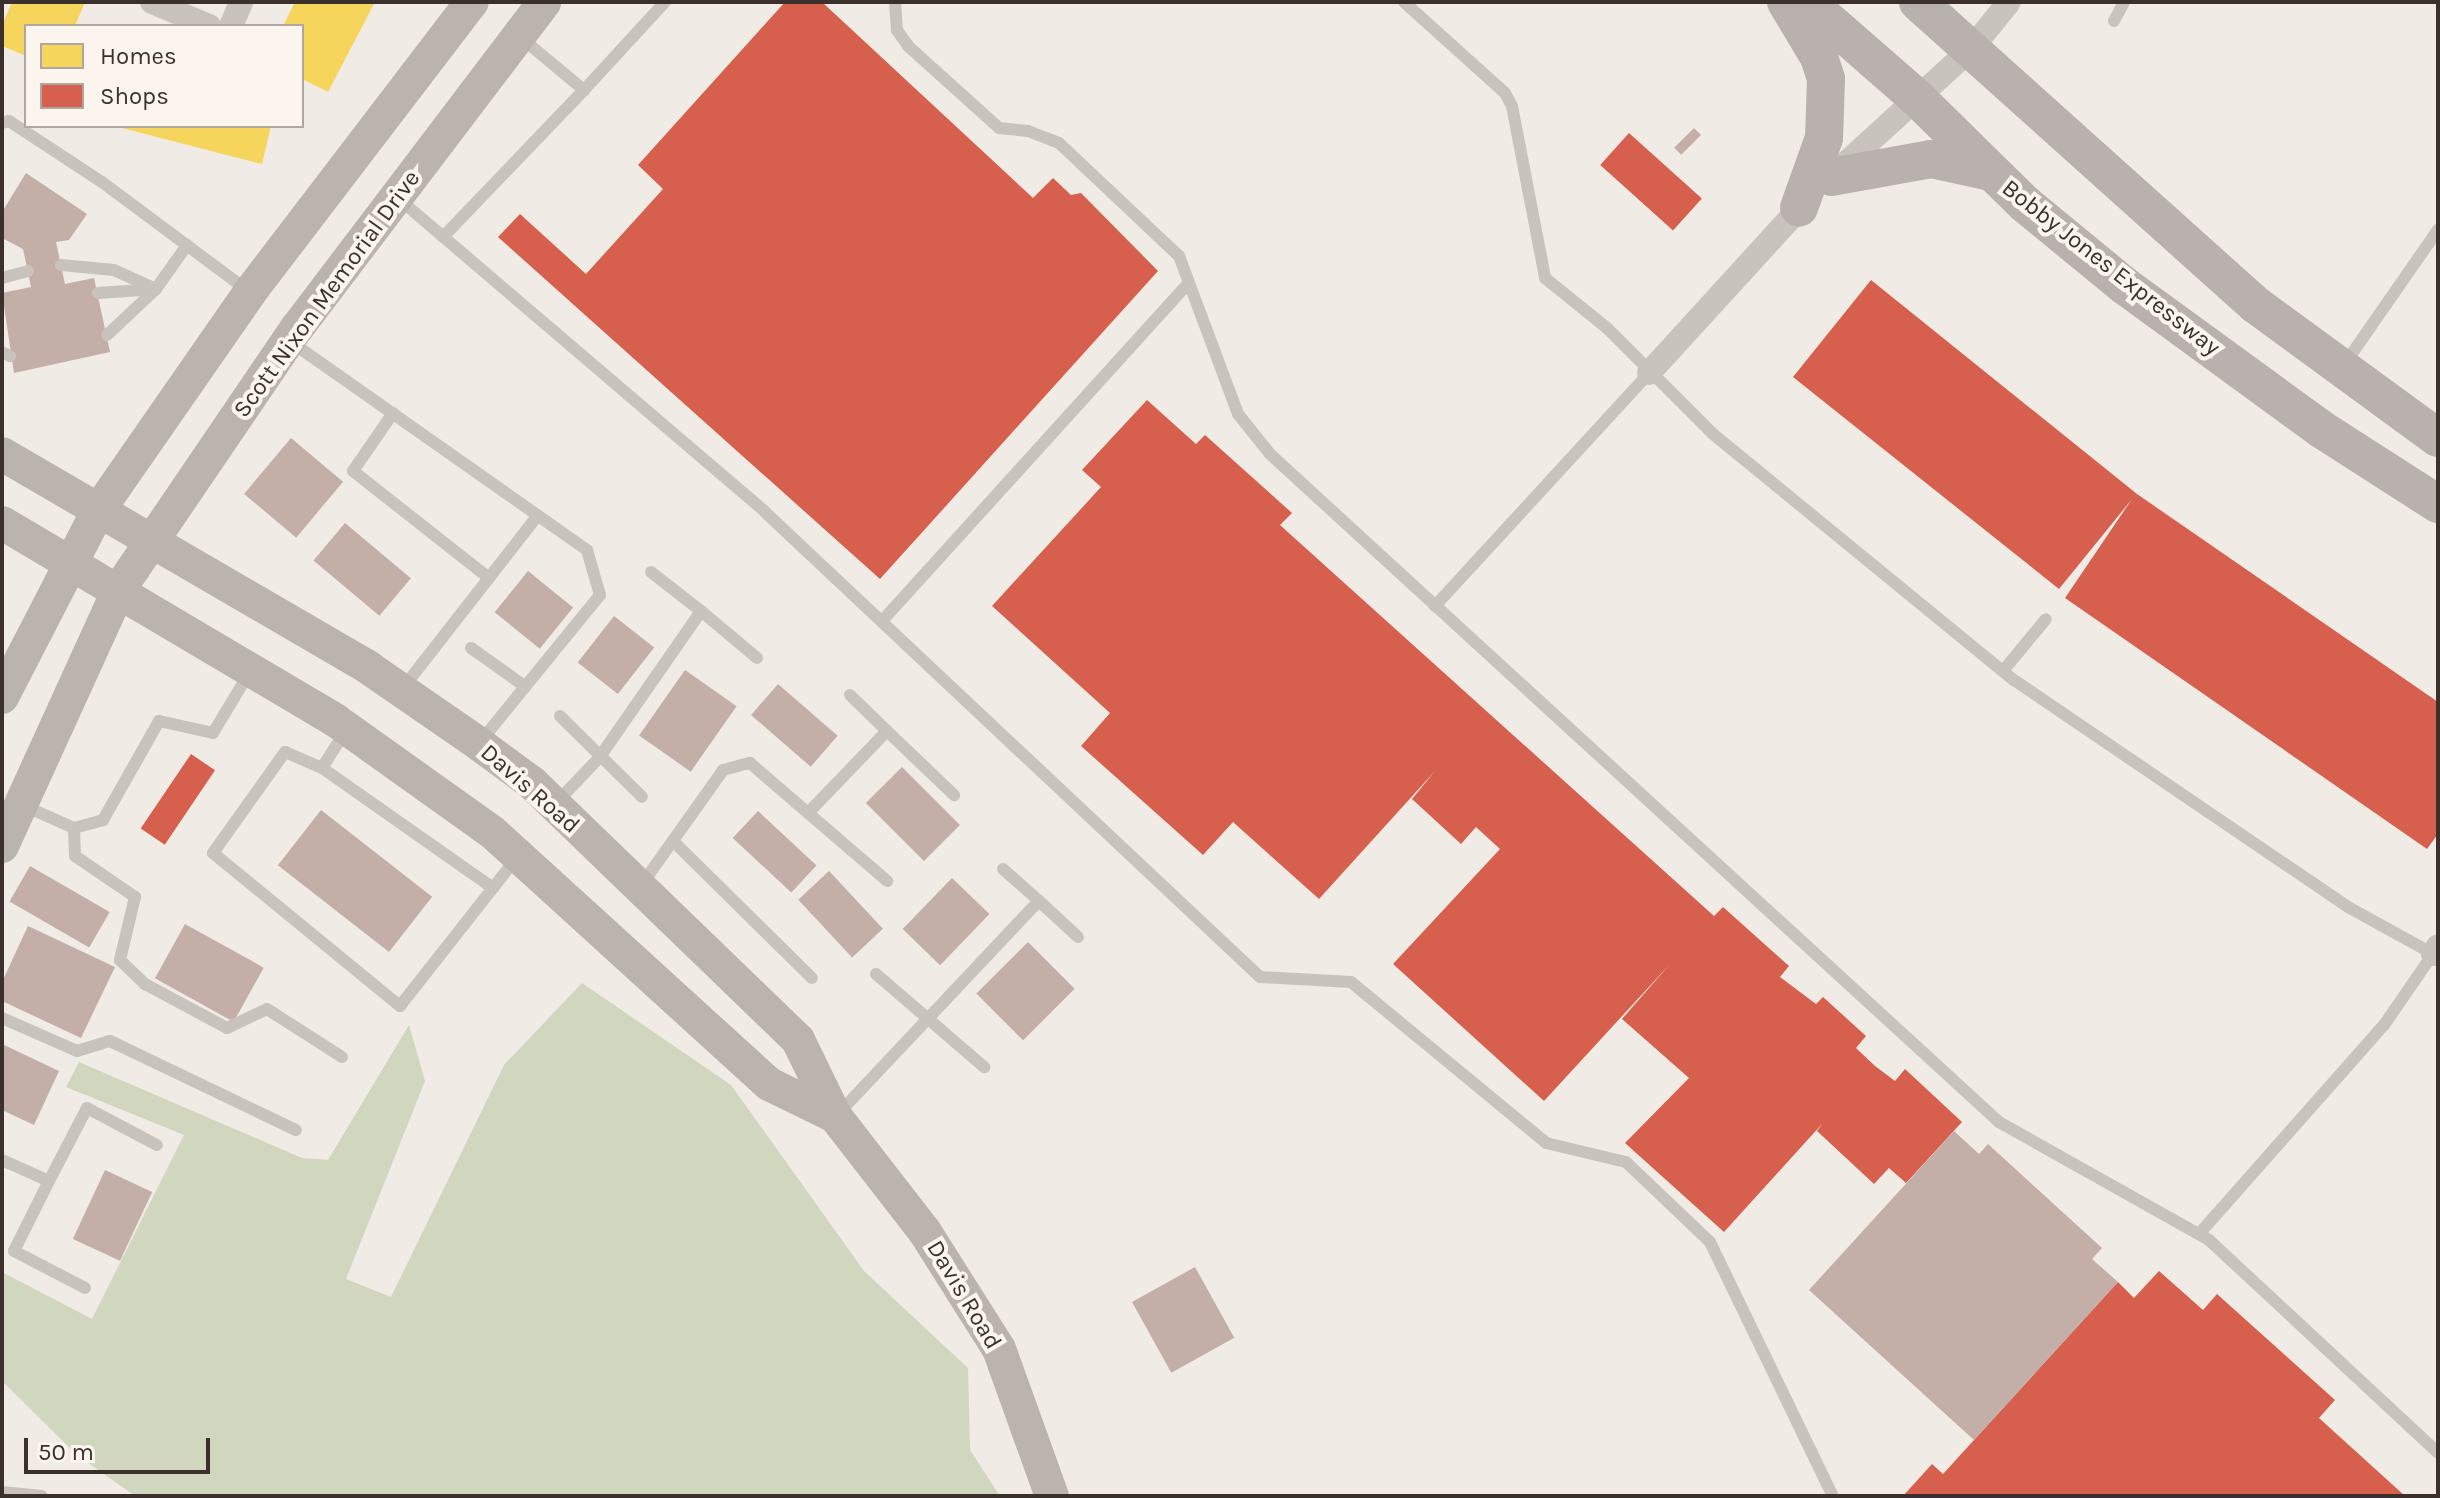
<!DOCTYPE html>
<style>
body{margin:0}
#map{position:relative;width:2440px;height:1498px;overflow:hidden;background:#f0ebe5;font-family:Karla,sans-serif}
div>[style]{position:absolute}
[style*='--x']{left:calc(var(--x)*1px);top:calc(var(--y)*1px);width:calc(var(--w)*1px);rotate:calc(var(--a)*1deg)}
.green>*{inset:0;background:#d1d6bf}
.homes>*{inset:0;background:#f6d55c}
.shops>*{inset:0;background:#d6604d;transform-origin:0 0}
.building>*{inset:0;background:#c3afa7;transform-origin:0 0}
.lane>*{height:12px;margin:-6px;padding:0 6px;transform-origin:6px;border-radius:6px;background:#c9c3be}
.street>*{height:24px;margin:-12px;padding:0 12px;transform-origin:12px;border-radius:12px;background:#c9c3be}
.secondary>*{height:34px;margin:-17px;padding:0 17px;transform-origin:17px;border-radius:17px;background:#bab3ae}
.primary>*{height:38px;margin:-19px;padding:0 19px;transform-origin:19px;border-radius:19px;background:#b8b1ad}
span{translate:-50% -50%;white-space:nowrap;text-align:center;line-height:1.15;-webkit-text-stroke:8px #fbf5ee;paint-order:stroke}
.street-label{font-size:24px;color:#3b302b}
.frame{position:absolute;inset:0;border:4px solid #3b302b;pointer-events:none}
.legend{position:absolute;left:24px;top:24px;width:280px;height:104px;box-sizing:border-box;background:#fbf5ee;border:2px solid #aea6a0;margin:0;padding:10px 14px;list-style:none;font-size:24px;color:#3b302b}
.legend li{display:flex;align-items:center;gap:16px;height:40px}
.legend b{width:40px;border:2px solid #aea6a0}
.scale{position:absolute;left:24px;top:1438px;width:186px;height:36px;box-sizing:border-box;border:4px solid #3b302b;border-top:0;padding-left:10px;font-size:24px;line-height:28px;white-space:nowrap;color:#3b302b;-webkit-text-stroke:6px #fbf5ee;paint-order:stroke}
</style>
<div id="map">
<div class="green">
<div style="clip-path:polygon(582px 983px,731px 1085px,864px 1271px,968px 1368px,970px 1450px,1000px 1496px,135px 1496px,77px 1455px,2px 1381px,2px 1272px,92px 1319px,184px 1135px,66px 1087px,79px 1062px,302px 1158px,328px 1160px,409px 1025px,425px 1081px,346px 1279px,391px 1297px,504px 1065px)"></div>
</div>
<div class="homes">
<div style="clip-path:polygon(12px 2px,85px 2px,75px 26px,26px 26px,26px 56px,2px 46px,2px 26px)"></div>
<div style="clip-path:polygon(295px 2px,375px 2px,328px 92px,302px 79px,302px 26px,283px 26px)"></div>
<div style="clip-path:polygon(114px 126px,271px 126px,262px 164px)"></div>
</div>
<div class="shops">
<div style="clip-path:polygon(785px 2px,822px 2px,1033px 198px,1053px 178px,1071px 195px,1081px 193px,1158px 271px,880px 579px,498px 237px,520px 214px,586px 274px,663px 189px,638px 165px)"></div>
<div style="left:1629px;top:133px;width:98px;height:43px;rotate:42deg"></div>
<div style="clip-path:polygon(1871px 280px,2137px 494px,2438px 702px,2438px 834px,2427px 849px,2065px 598px,2132px 499px,2059px 589px,1793px 377px)"></div>
<div style="clip-path:polygon(1147px 400px,1196px 444px,1205px 435px,1292px 513px,1280px 525px,1714px 916px,1723px 907px,1789px 966px,1780px 977px,1816px 1004px,1823px 997px,1866px 1036px,1856px 1048px,1875px 1066px,1895px 1081px,1905px 1069px,1962px 1122px,1906px 1183px,1889px 1168px,1874px 1184px,1817px 1131px,1822px 1124px,1724px 1232px,1625px 1143px,1689px 1078px,1622px 1019px,1670px 964px,1544px 1101px,1393px 964px,1500px 849px,1476px 827px,1461px 844px,1412px 799px,1435px 771px,1319px 899px,1233px 822px,1203px 855px,1081px 746px,1110px 713px,992px 606px,1101px 487px,1082px 470px)"></div>
<div style="left:191px;top:754px;width:29px;height:90px;rotate:34deg"></div>
<div style="clip-path:polygon(2159px 1271px,2203px 1310px,2217px 1294px,2335px 1400px,2319px 1418px,2405px 1496px,1903px 1496px,1932px 1464px,1943px 1474px,2118px 1282px,2134px 1298px)"></div>
</div>
<div class="building">
<div style="left:1694px;top:128px;width:10px;height:28px;rotate:45deg"></div>
<div style="clip-path:polygon(26px 173px,87px 214px,69px 240px,56px 242px,65px 284px,94px 278px,110px 352px,14px 373px,2px 293px,31px 287px,23px 249px,2px 238px,2px 212px)"></div>
<div style="left:291px;top:438px;width:68px;height:73px;rotate:40deg"></div>
<div style="left:345px;top:523px;width:86px;height:49px;rotate:40deg"></div>
<div style="left:528px;top:571px;width:58px;height:53px;rotate:39deg"></div>
<div style="left:614px;top:616px;width:51px;height:59px;rotate:38deg"></div>
<div style="left:685px;top:670px;width:63px;height:80px;rotate:35deg"></div>
<div style="left:778px;top:684px;width:79px;height:41px;rotate:41deg"></div>
<div style="left:902px;top:767px;width:82px;height:51px;rotate:45deg"></div>
<div style="left:321px;top:810px;width:141px;height:70px;rotate:38deg"></div>
<div style="left:758px;top:811px;width:80px;height:37px;rotate:43deg"></div>
<div style="left:30px;top:866px;width:92px;height:41px;rotate:30deg"></div>
<div style="left:829px;top:871px;width:79px;height:42px;rotate:47deg"></div>
<div style="left:952px;top:878px;width:52px;height:71px;rotate:44deg"></div>
<div style="left:185px;top:924px;width:90px;height:62px;rotate:29deg"></div>
<div style="clip-path:polygon(28px 926px,115px 967px,81px 1038px,2px 1001px,2px 982px)"></div>
<div style="left:1028px;top:942px;width:66px;height:73px;rotate:45deg"></div>
<div style="clip-path:polygon(2px 1044px,59px 1071px,34px 1125px,2px 1110px)"></div>
<div style="clip-path:polygon(1954px 1131px,1979px 1154px,1988px 1144px,2102px 1248px,2092px 1259px,2118px 1282px,1974px 1440px,1809px 1290px)"></div>
<div style="left:105px;top:1170px;width:52px;height:76px;rotate:25deg"></div>
<div style="left:1195px;top:1267px;width:81px;height:72px;rotate:61deg"></div>
</div>
<div class="lane">
<div style="--x:895;--y:2;--w:28;--a:86"></div>
<div style="--x:897;--y:30;--w:19;--a:55"></div>
<div style="--x:908;--y:46;--w:122;--a:42"></div>
<div style="--x:999;--y:128;--w:29;--a:6"></div>
<div style="--x:1028;--y:131;--w:33;--a:21"></div>
<div style="--x:1059;--y:143;--w:165;--a:43.3"></div>
<div style="--x:1179;--y:256;--w:169;--a:69.5"></div>
<div style="--x:1238;--y:414;--w:51;--a:51.3"></div>
<div style="--x:1270;--y:454;--w:989;--a:42.5"></div>
<div style="--x:1999;--y:1122;--w:241;--a:29.3"></div>
<div style="--x:2209;--y:1240;--w:313;--a:42.9"></div>
<div style="--x:1404;--y:2;--w:136;--a:42"></div>
<div style="--x:1505;--y:93;--w:15;--a:62"></div>
<div style="--x:1512;--y:106;--w:175;--a:79.1"></div>
<div style="--x:1545;--y:278;--w:80;--a:38.9"></div>
<div style="--x:1607;--y:328;--w:150;--a:45"></div>
<div style="--x:1713;--y:434;--w:389;--a:39.3"></div>
<div style="--x:2014;--y:680;--w:404;--a:34.2"></div>
<div style="--x:2348;--y:907;--w:99;--a:28.9"></div>
<div style="--x:2114;--y:21;--w:21;--a:-62"></div>
<div style="--x:519;--y:36;--w:85;--a:39.7"></div>
<div style="--x:584;--y:90;--w:120;--a:-47.4"></div>
<div style="--x:2;--y:123;--w:7;--a:-16"></div>
<div style="--x:9;--y:121;--w:111;--a:33.3"></div>
<div style="--x:102;--y:182;--w:181;--a:36.7"></div>
<div style="--x:399;--y:199;--w:482;--a:40.5"></div>
<div style="--x:765;--y:512;--w:679;--a:43.21"></div>
<div style="--x:1260;--y:977;--w:91;--a:3.1"></div>
<div style="--x:1351;--y:982;--w:253;--a:39.5"></div>
<div style="--x:1546;--y:1143;--w:82;--a:13.4"></div>
<div style="--x:1626;--y:1162;--w:116;--a:43.6"></div>
<div style="--x:1710;--y:1242;--w:282;--a:64.2"></div>
<div style="--x:443;--y:237;--w:204;--a:-46.2"></div>
<div style="--x:61;--y:265;--w:53;--a:5.4"></div>
<div style="--x:114;--y:270;--w:46;--a:24.3"></div>
<div style="--x:156;--y:289;--w:67;--a:136.8"></div>
<div style="--x:2;--y:278;--w:27;--a:-15"></div>
<div style="--x:98;--y:293;--w:58;--a:-3.9"></div>
<div style="--x:156;--y:289;--w:54;--a:-54.8"></div>
<div style="--x:291;--y:342;--w:362;--a:35.1"></div>
<div style="--x:587;--y:550;--w:47;--a:73.9"></div>
<div style="--x:600;--y:595;--w:188;--a:129.2"></div>
<div style="--x:2;--y:352;--w:9;--a:27"></div>
<div style="--x:2344;--y:365;--w:165;--a:-55.2"></div>
<div style="--x:393;--y:413;--w:70;--a:124.6"></div>
<div style="--x:353;--y:471;--w:173;--a:38.2"></div>
<div style="--x:651;--y:572;--w:63;--a:38"></div>
<div style="--x:1435;--y:606;--w:316;--a:-47.4"></div>
<div style="--x:882;--y:621;--w:456;--a:-47.8"></div>
<div style="--x:471;--y:648;--w:64;--a:35.4"></div>
<div style="--x:2003;--y:671;--w:67;--a:-50.4"></div>
<div style="--x:403;--y:688;--w:219;--a:-52"></div>
<div style="--x:850;--y:695;--w:52;--a:44.2"></div>
<div style="--x:560;--y:716;--w:115;--a:44.6"></div>
<div style="--x:322;--y:768;--w:45;--a:-57.7"></div>
<div style="--x:556;--y:803;--w:62;--a:-46.3"></div>
<div style="--x:599;--y:758;--w:179;--a:-55.2"></div>
<div style="--x:701;--y:611;--w:73;--a:40"></div>
<div style="--x:22;--y:805;--w:57;--a:23.9"></div>
<div style="--x:74;--y:828;--w:30;--a:-15"></div>
<div style="--x:103;--y:820;--w:114;--a:-60.5"></div>
<div style="--x:159;--y:721;--w:55;--a:12.5"></div>
<div style="--x:213;--y:733;--w:70;--a:-59"></div>
<div style="--x:808;--y:813;--w:114;--a:-46.1"></div>
<div style="--x:887;--y:731;--w:93;--a:43.7"></div>
<div style="--x:74;--y:828;--w:28;--a:88"></div>
<div style="--x:75;--y:856;--w:73;--a:34.3"></div>
<div style="--x:135;--y:897;--w:65;--a:103.4"></div>
<div style="--x:120;--y:960;--w:35;--a:44"></div>
<div style="--x:145;--y:984;--w:93;--a:28.2"></div>
<div style="--x:227;--y:1028;--w:44;--a:-25.4"></div>
<div style="--x:267;--y:1009;--w:89;--a:32.6"></div>
<div style="--x:673;--y:841;--w:195;--a:44.6"></div>
<div style="--x:1003;--y:869;--w:48;--a:41.6"></div>
<div style="--x:640;--y:887;--w:143;--a:-54.6"></div>
<div style="--x:723;--y:770;--w:28;--a:-15"></div>
<div style="--x:750;--y:763;--w:181;--a:40.7"></div>
<div style="--x:493;--y:888;--w:209;--a:-144.9"></div>
<div style="--x:322;--y:768;--w:40;--a:-156.6"></div>
<div style="--x:285;--y:752;--w:124;--a:125.5"></div>
<div style="--x:213;--y:853;--w:242;--a:39.3"></div>
<div style="--x:400;--y:1006;--w:150;--a:-51.8"></div>
<div style="--x:493;--y:888;--w:37;--a:-52"></div>
<div style="--x:876;--y:974;--w:143;--a:40.7"></div>
<div style="--x:2;--y:1018;--w:82;--a:23.7"></div>
<div style="--x:77;--y:1051;--w:34;--a:-17"></div>
<div style="--x:110;--y:1041;--w:206;--a:25.6"></div>
<div style="--x:838;--y:1114;--w:293;--a:-46.7"></div>
<div style="--x:1039;--y:901;--w:53;--a:42.7"></div>
<div style="--x:2;--y:1160;--w:51;--a:24.1"></div>
<div style="--x:49;--y:1181;--w:78;--a:116.6"></div>
<div style="--x:14;--y:1251;--w:80;--a:27.5"></div>
<div style="--x:49;--y:1181;--w:82;--a:-62.5"></div>
<div style="--x:87;--y:1108;--w:79;--a:27.9"></div>
<div style="--x:2199;--y:1234;--w:279;--a:-48.5"></div>
<div style="--x:2384;--y:1025;--w:86;--a:-55.4"></div>
<div style="--x:2;--y:1492;--w:40;--a:5.7"></div>
</div>
<div class="street">
<div style="--x:152;--y:2;--w:62;--a:22.8"></div>
<div style="--x:231;--y:26;--w:26;--a:-67"></div>
<div style="--x:1834;--y:174;--w:185;--a:-42.4"></div>
<div style="--x:1971;--y:49;--w:60;--a:-51"></div>
<div style="--x:1649;--y:373;--w:236;--a:-47.6"></div>
<div style="--x:2433;--y:954;--w:9;--a:-58"></div>
</div>
<div class="secondary">
<div style="--x:2;--y:454;--w:425;--a:30.2"></div>
<div style="--x:369;--y:668;--w:134;--a:34.6"></div>
<div style="--x:479;--y:744;--w:66;--a:36.3"></div>
<div style="--x:532;--y:783;--w:370;--a:44"></div>
<div style="--x:798;--y:1040;--w:85;--a:64"></div>
<div style="--x:835;--y:1116;--w:147;--a:52.2"></div>
<div style="--x:925;--y:1232;--w:138;--a:57.7"></div>
<div style="--x:999;--y:1349;--w:156;--a:70.2"></div>
<div style="--x:2;--y:523;--w:387;--a:30.6"></div>
<div style="--x:335;--y:720;--w:193;--a:35.5"></div>
<div style="--x:492;--y:832;--w:374;--a:42.3"></div>
<div style="--x:769;--y:1084;--w:73;--a:25.9"></div>
<div style="--x:2;--y:697;--w:209;--a:-62.7"></div>
<div style="--x:98;--y:511;--w:267;--a:-55.2"></div>
<div style="--x:250;--y:292;--w:365;--a:-52.6"></div>
<div style="--x:2;--y:846;--w:280;--a:-65.5"></div>
<div style="--x:118;--y:591;--w:318;--a:-55.8"></div>
<div style="--x:297;--y:328;--w:409;--a:-52.8"></div>
</div>
<div class="primary">
<div style="--x:1786;--y:2;--w:64;--a:59"></div>
<div style="--x:1819;--y:57;--w:23;--a:72"></div>
<div style="--x:1826;--y:79;--w:59;--a:91.9"></div>
<div style="--x:1824;--y:138;--w:74;--a:109.7"></div>
<div style="--x:1807;--y:2;--w:145;--a:41.1"></div>
<div style="--x:1916;--y:97;--w:153;--a:44.5"></div>
<div style="--x:2025;--y:204;--w:129;--a:39.4"></div>
<div style="--x:2125;--y:286;--w:243;--a:36.1"></div>
<div style="--x:2321;--y:429;--w:139;--a:32.7"></div>
<div style="--x:1918;--y:2;--w:454;--a:41.9"></div>
<div style="--x:2256;--y:305;--w:225;--a:36.2"></div>
<div style="--x:1831;--y:177;--w:102;--a:-10.2"></div>
<div style="--x:1931;--y:159;--w:61;--a:12.2"></div>
</div>
<div class="street-label">
<span style="left:2111px;top:268px;rotate:38deg">Bobby Jones Expressway</span>
<span style="left:327px;top:294px;rotate:-54deg">Scott Nixon Memorial Drive</span>
<span style="left:530px;top:789px;rotate:41deg">Davis Road</span>
<span style="left:964px;top:1295px;rotate:59deg">Davis Road</span>
</div>
<div class="frame"></div>
<ul class="legend">
<li><b style="height:22px;background:#f6d55c"></b>Homes</li>
<li><b style="height:22px;background:#d6604d"></b>Shops</li>
</ul>
<div class="scale">50 m</div>
</div>
